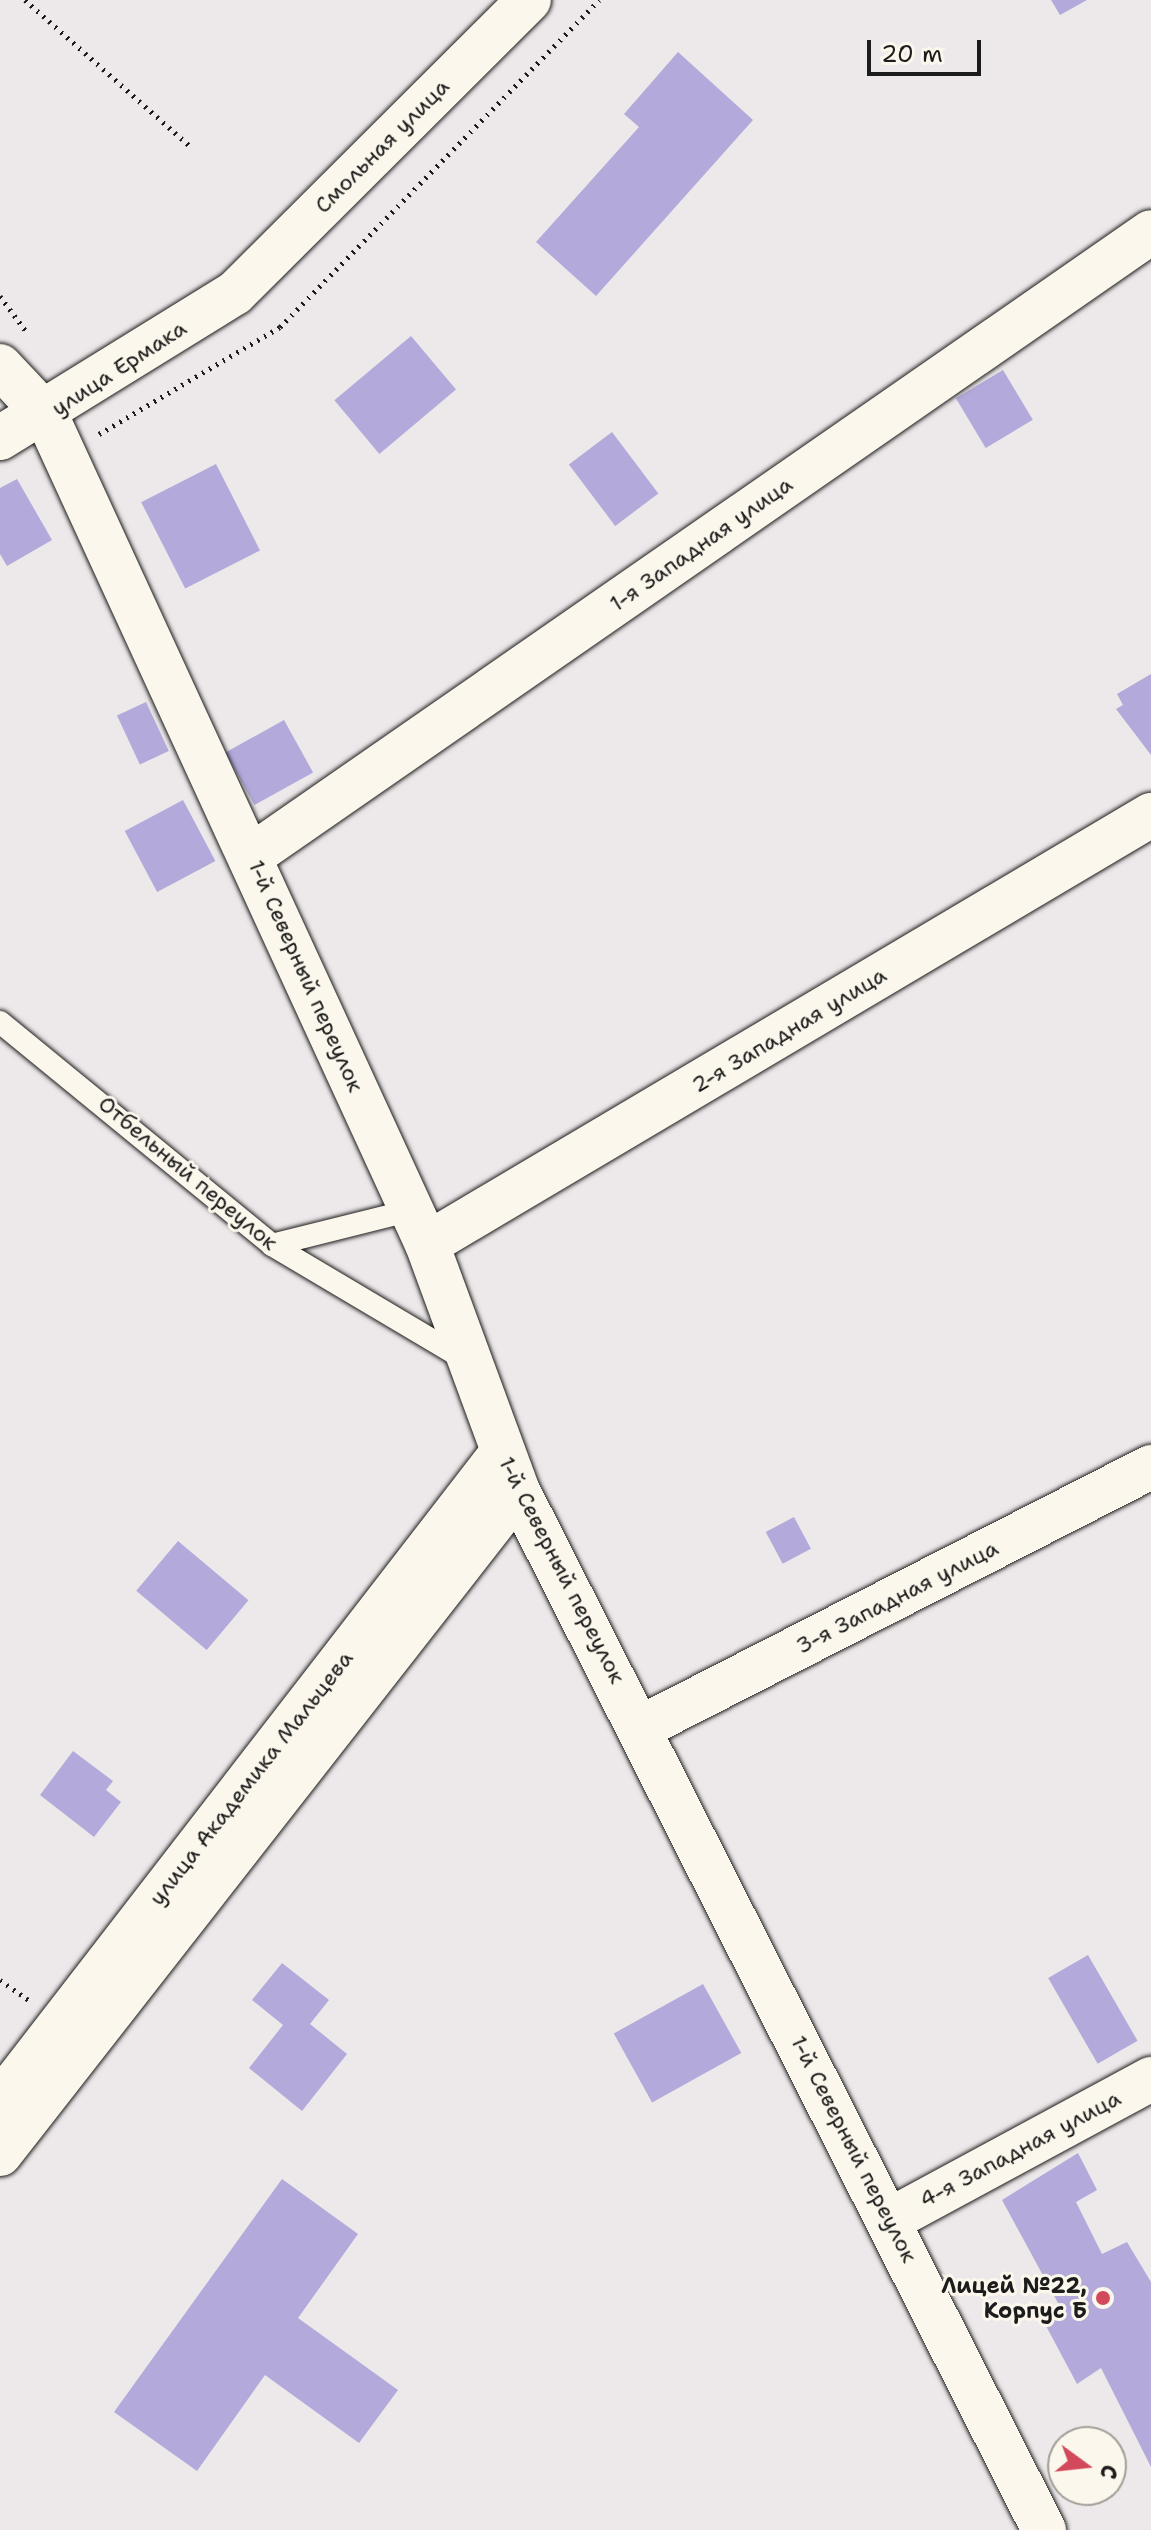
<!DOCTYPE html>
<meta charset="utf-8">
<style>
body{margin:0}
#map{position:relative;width:1151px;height:2530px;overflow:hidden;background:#ede8e9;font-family:"Shantell Sans",sans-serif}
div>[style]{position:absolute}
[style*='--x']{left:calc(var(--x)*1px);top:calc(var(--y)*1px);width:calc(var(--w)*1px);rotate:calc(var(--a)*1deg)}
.building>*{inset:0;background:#b3aadb;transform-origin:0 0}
.path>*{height:5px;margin-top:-2.5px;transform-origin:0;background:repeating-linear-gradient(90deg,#1c1c1c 0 2px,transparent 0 8px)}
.roads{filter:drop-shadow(0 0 2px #1c1c1c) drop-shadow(0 0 2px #1c1c1c)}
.service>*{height:22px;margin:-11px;padding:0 11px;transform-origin:11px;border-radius:11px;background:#fbf7ec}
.minor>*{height:44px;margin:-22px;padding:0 22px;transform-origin:22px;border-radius:22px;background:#fbf7ec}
.tertiary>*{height:44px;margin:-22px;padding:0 22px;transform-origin:22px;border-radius:22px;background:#fbf7ec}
.secondary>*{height:44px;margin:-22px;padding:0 22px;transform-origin:22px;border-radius:22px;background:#fbf7ec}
.dots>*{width:22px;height:22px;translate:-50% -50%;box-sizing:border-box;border:4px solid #fbf7ec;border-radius:50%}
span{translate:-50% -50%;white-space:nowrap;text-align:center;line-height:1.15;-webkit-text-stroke:6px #fbf7ec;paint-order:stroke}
.street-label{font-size:22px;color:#1c1c1c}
.poi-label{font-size:22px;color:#1c1c1c;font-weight:700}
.right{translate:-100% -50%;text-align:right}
.north{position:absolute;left:1047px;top:2426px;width:80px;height:80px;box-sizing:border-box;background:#fbf7ec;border:2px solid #a29f99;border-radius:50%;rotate:105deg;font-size:22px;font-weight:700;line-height:32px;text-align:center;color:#1c1c1c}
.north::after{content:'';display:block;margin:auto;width:28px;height:36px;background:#d1495b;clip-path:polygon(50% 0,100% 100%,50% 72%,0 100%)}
.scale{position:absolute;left:867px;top:40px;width:114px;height:36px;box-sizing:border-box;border:4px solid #1c1c1c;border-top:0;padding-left:10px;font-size:24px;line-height:28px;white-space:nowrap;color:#1c1c1c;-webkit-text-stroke:6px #fbf7ec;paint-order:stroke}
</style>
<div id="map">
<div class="building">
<div style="clip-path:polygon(1051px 0,1087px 0,1060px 15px)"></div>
<div style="clip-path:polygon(678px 52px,753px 120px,596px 296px,536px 242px,639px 127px,624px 114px)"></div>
<div style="left:411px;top:336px;width:70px;height:100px;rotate:50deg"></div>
<div style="left:1003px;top:370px;width:58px;height:55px;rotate:59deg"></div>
<div style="left:612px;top:432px;width:77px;height:54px;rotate:53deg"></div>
<div style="left:216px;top:464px;width:97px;height:84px;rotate:63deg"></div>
<div style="clip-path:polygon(17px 479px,52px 540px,7px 566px,0 554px,0 488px)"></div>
<div style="clip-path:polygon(1151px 674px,1151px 755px,1116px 709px,1123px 705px,1117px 694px)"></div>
<div style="left:146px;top:702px;width:54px;height:32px;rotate:65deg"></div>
<div style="left:284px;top:720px;width:60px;height:67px;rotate:61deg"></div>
<div style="left:183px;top:800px;width:69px;height:66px;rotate:62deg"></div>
<div style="left:794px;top:1517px;width:36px;height:32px;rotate:62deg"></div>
<div style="left:178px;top:1541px;width:92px;height:65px;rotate:40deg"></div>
<div style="clip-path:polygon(73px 1751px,113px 1781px,106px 1790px,121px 1802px,94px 1837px,40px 1795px)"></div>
<div style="left:1088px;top:1955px;width:99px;height:46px;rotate:60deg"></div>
<div style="clip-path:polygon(282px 1963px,329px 2000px,310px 2024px,347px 2054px,302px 2111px,249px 2068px,283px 2025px,252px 2000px)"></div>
<div style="left:703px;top:1984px;width:79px;height:102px;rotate:61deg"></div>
<div style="clip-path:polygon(1078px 2153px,1097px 2190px,1076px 2202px,1102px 2254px,1127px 2242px,1151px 2282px,1151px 2467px,1101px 2368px,1077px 2384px,1045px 2324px,1064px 2314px,1002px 2200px)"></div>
<div style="clip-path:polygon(282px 2179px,358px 2234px,298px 2318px,398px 2390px,359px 2443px,265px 2375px,197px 2471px,114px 2412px)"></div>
</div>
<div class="path">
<div style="--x:25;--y:0;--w:220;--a:41.5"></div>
<div style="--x:0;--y:296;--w:47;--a:53.6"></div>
<div style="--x:99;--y:434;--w:210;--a:-30.6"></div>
<div style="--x:280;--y:327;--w:457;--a:-45.7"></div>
<div style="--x:0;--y:1980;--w:35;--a:35"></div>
</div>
<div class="roads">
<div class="service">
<div style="--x:0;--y:1022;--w:352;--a:39.3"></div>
<div style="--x:272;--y:1245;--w:227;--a:30.7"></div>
<div style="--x:272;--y:1245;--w:144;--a:-14"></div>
</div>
<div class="minor">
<div style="--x:0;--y:366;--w:67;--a:46.8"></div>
<div style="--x:251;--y:856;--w:1095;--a:-34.73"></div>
<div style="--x:427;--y:1244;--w:842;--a:-30.65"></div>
<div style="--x:642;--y:1727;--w:572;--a:-27.06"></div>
<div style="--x:0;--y:2102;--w:819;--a:-52.29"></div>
<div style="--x:0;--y:2154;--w:841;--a:-52"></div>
<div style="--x:890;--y:2220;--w:297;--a:-28.4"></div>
</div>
<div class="tertiary">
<div style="--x:46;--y:415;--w:912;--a:65.32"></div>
<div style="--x:427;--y:1244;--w:263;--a:69.8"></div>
<div style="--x:518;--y:1491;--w:1165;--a:63.15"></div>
</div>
<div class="secondary">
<div style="--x:0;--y:438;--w:276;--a:-31.7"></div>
<div style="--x:235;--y:293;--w:415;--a:-44.9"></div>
</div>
</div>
<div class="dots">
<div style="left:1103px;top:2298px;background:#d1495b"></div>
</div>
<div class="street-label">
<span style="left:382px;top:146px;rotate:-45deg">Смольная улица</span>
<span style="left:119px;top:368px;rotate:-33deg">улица Ермака</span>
<span style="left:701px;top:544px;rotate:-35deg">1-я Западная улица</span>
<span style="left:306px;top:976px;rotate:66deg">1-й Северный переулок</span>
<span style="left:789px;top:1030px;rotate:-31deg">2-я Западная улица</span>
<span style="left:188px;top:1173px;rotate:40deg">Отбельный переулок</span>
<span style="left:562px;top:1570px;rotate:63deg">1-й Северный переулок</span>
<span style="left:897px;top:1597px;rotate:-27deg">3-я Западная улица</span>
<span style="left:251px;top:1778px;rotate:-52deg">улица Академика Мальцева</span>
<span style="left:854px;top:2149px;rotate:63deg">1-й Северный переулок</span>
<span style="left:1020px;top:2149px;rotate:-28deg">4-я Западная улица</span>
</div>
<div class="poi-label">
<span class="right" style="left:1087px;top:2298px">Лицей №22,<br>Корпус Б</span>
</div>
<div class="north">С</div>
<div class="scale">20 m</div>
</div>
